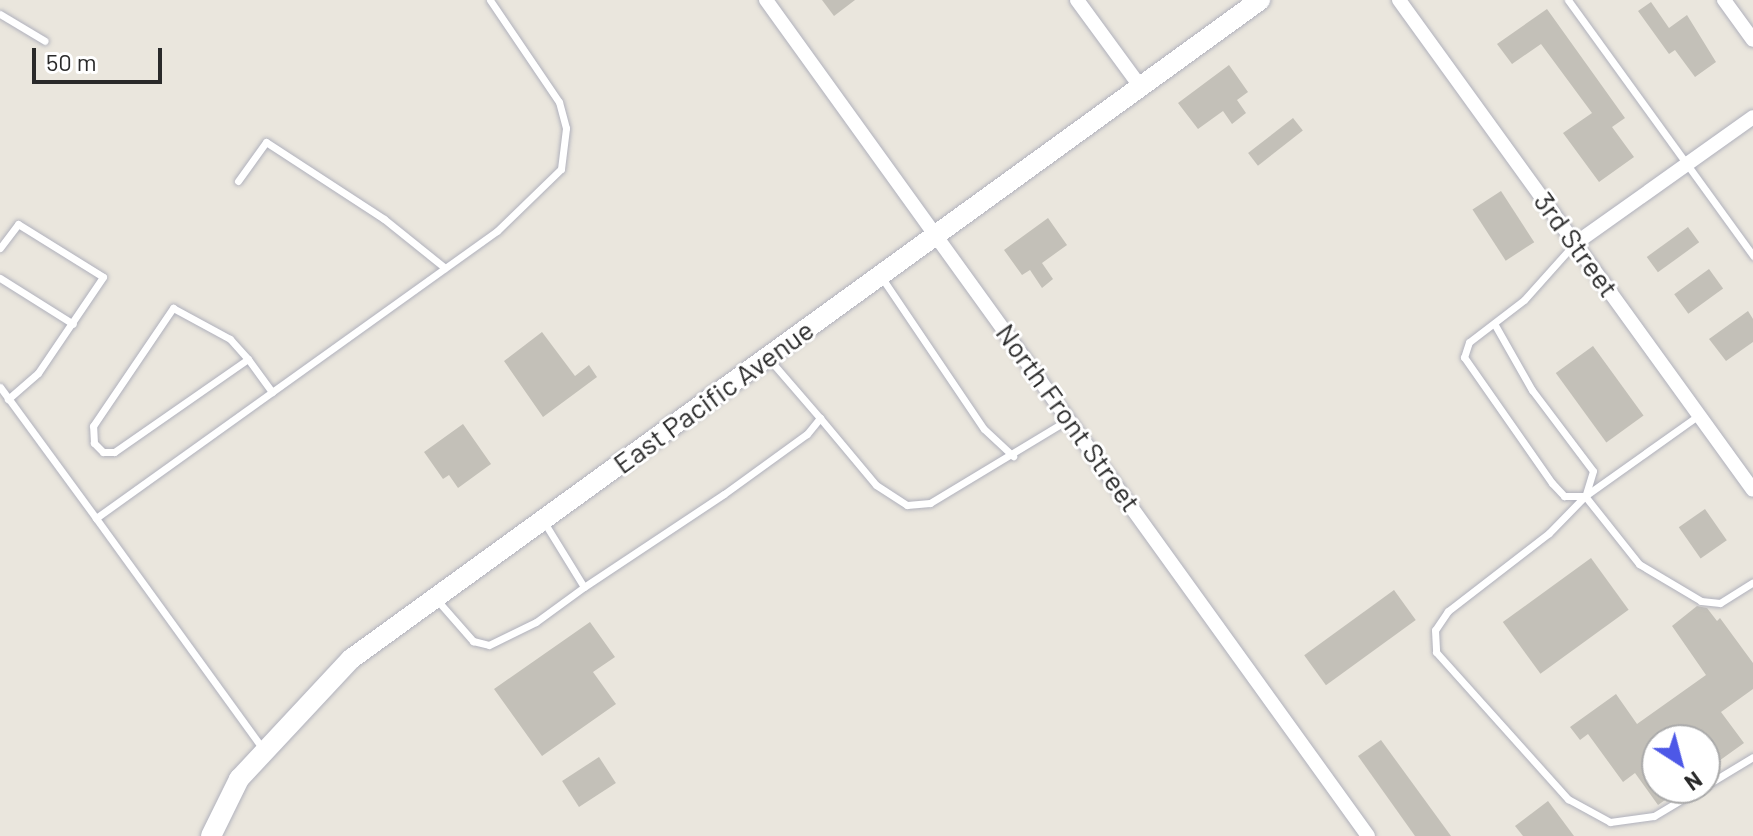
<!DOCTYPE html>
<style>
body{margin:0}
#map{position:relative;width:1753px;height:836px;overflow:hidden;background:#eae6dd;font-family:Barlow,sans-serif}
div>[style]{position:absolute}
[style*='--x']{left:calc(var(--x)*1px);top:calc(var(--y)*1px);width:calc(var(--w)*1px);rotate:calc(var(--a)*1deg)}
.building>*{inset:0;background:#c3c0b8;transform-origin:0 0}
.roads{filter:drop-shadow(0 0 2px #b0b1bc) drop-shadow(0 0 2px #b0b1bc)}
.service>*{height:7px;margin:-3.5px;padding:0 3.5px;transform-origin:3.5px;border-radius:3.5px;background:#fff}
.minor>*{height:14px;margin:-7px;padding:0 7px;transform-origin:7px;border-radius:7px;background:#fff}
.secondary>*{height:20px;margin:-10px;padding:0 10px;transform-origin:10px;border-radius:10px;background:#fff}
span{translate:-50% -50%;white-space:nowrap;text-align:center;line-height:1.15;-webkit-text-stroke:6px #fff;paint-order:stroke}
.street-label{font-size:28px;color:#2a2a2a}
.north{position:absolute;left:1641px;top:724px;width:80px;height:80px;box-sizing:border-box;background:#fff;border:2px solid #aaa;border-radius:50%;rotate:144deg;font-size:22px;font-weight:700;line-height:32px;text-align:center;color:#2a2a2a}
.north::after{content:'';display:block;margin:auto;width:28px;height:36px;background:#4d58e7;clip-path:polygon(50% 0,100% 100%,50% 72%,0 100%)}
.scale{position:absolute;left:32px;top:48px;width:130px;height:36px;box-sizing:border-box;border:4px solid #2a2a2a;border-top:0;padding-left:10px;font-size:24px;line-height:28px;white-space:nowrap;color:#2a2a2a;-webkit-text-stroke:6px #fff;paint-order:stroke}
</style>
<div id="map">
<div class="building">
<div style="clip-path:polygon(822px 0,855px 0,834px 16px)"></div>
<div style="clip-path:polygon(1651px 2px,1669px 28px,1687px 15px,1716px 62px,1695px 77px,1675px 50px,1669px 54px,1638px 11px)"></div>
<div style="clip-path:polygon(1547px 9px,1625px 118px,1612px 127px,1634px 157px,1599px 182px,1563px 133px,1592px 113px,1541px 44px,1512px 64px,1497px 44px)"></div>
<div style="clip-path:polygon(1229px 65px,1248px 92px,1237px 100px,1246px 113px,1232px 124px,1223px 111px,1198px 129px,1178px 103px)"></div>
<div style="left:1293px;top:118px;width:16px;height:57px;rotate:52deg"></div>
<div style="left:1501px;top:191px;width:61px;height:34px;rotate:57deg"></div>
<div style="clip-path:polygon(1048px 218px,1067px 245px,1042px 263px,1053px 279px,1042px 288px,1030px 270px,1022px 275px,1004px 250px)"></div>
<div style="left:1688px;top:227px;width:19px;height:51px;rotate:54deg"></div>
<div style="left:1709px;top:269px;width:24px;height:43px;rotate:54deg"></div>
<div style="clip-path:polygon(1748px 311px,1753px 319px,1753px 342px,1726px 361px,1709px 339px)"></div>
<div style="clip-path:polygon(542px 332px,575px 376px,589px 365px,597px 377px,543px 417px,504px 361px)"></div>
<div style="left:1593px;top:346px;width:86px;height:46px;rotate:54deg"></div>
<div style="clip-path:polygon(463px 424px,491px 464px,458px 488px,449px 475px,443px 479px,424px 452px)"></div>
<div style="left:1705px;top:509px;width:38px;height:32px;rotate:55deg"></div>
<div style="left:1591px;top:558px;width:64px;height:109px;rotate:54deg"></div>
<div style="left:1394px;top:590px;width:37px;height:111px;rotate:54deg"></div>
<div style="clip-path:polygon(1697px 606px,1707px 608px,1717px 621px,1720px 618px,1753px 663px,1753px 689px,1721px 712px,1744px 743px,1705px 771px,1705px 740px,1657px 740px,1657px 788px,1682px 788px,1658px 805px,1635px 773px,1623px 782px,1588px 734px,1580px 740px,1570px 727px,1616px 694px,1637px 724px,1706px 675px,1672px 626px)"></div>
<div style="clip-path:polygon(590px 622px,615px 657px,593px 672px,616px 704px,542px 756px,494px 689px)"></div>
<div style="clip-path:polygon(1381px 740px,1451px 836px,1415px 836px,1358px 756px)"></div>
<div style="left:599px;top:757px;width:31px;height:44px;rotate:57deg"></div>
<div style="clip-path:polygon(1548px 801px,1574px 836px,1523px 836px,1515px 826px)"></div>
</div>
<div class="roads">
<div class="service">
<div style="--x:1568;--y:0;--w:316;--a:54.1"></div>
<div style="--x:0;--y:14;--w:52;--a:31"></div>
<div style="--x:238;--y:181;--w:48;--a:-54.3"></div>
<div style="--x:266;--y:142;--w:141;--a:33.1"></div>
<div style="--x:384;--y:219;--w:78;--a:38.8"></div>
<div style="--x:1575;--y:243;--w:76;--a:131.8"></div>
<div style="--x:1524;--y:300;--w:69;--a:142.6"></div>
<div style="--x:1469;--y:342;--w:16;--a:108"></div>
<div style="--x:1464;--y:357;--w:154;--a:55.1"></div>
<div style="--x:1552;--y:483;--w:18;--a:47"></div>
<div style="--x:1564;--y:496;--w:21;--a:0"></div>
<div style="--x:0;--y:248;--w:30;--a:-53"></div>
<div style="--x:18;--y:224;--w:100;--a:31.9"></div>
<div style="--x:103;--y:277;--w:116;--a:124.1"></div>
<div style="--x:38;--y:373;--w:40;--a:139"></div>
<div style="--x:0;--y:278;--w:86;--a:32.2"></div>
<div style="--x:882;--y:278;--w:182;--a:56"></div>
<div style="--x:984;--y:429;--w:40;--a:43"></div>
<div style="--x:1495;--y:325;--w:75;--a:60.4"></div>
<div style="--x:1532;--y:390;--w:101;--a:53"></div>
<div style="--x:1593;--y:471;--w:24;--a:107"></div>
<div style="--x:248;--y:359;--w:163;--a:145.2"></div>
<div style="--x:114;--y:452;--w:11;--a:180"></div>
<div style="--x:103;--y:452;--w:13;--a:-135"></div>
<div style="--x:94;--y:443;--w:17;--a:-93"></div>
<div style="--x:93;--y:426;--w:143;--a:-55.9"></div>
<div style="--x:173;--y:308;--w:65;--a:28.5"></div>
<div style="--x:230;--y:339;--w:27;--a:48"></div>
<div style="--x:248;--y:359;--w:41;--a:54"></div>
<div style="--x:0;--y:387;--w:162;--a:53.8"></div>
<div style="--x:1699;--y:415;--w:140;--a:144.6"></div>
<div style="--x:1585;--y:496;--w:52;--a:134.2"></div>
<div style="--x:1549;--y:533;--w:128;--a:142.3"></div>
<div style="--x:1448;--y:611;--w:23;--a:124"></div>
<div style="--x:1435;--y:630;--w:22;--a:87"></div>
<div style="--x:1436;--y:652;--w:198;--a:48.1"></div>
<div style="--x:1568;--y:799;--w:48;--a:28.7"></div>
<div style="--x:1610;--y:822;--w:44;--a:-7.8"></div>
<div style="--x:1654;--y:816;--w:55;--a:-30.8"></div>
<div style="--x:820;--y:418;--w:87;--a:50.1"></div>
<div style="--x:876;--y:485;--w:37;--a:33"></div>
<div style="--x:907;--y:505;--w:23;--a:-5"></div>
<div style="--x:930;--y:503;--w:162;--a:-31.1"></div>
<div style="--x:1585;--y:496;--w:87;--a:51.5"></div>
<div style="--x:1639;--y:564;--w:72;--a:30.8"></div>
<div style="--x:1701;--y:601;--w:19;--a:6"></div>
<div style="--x:1720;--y:603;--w:39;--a:-32"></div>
<div style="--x:544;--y:522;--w:76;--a:58.4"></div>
<div style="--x:584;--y:587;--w:168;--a:-33.6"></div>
<div style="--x:724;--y:494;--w:102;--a:-35.9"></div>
<div style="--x:807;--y:434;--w:21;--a:-51"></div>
<div style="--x:820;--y:418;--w:77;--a:-130.8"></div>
<div style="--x:437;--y:600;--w:55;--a:48.7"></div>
<div style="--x:473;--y:641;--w:16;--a:14"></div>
<div style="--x:489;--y:645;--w:52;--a:-26.1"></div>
<div style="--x:536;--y:622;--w:59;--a:-36.1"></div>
<div style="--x:263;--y:749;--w:285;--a:-125.9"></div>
<div style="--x:96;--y:518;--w:493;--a:-35.6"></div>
<div style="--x:497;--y:231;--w:89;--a:-44.1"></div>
<div style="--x:561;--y:169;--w:41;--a:-83"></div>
<div style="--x:566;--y:128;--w:27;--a:-105"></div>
<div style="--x:559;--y:102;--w:123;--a:-124.1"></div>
<div style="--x:1705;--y:786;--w:56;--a:-31.1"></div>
</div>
<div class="minor">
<div style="--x:766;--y:0;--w:1030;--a:54.24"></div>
<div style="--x:1077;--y:0;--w:107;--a:53.8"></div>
<div style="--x:1399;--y:0;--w:604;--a:54.15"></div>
<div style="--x:1724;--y:0;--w:49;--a:54.1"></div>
<div style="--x:1576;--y:243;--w:217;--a:-35.4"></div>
</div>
<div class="secondary">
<div style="--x:211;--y:836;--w:64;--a:-63.8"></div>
<div style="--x:239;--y:779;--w:164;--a:-47"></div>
<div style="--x:351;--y:659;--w:1123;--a:-35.94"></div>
</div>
</div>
<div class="street-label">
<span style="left:1577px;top:244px;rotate:54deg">3rd Street</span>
<span style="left:713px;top:396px;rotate:-36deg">East Pacific Avenue</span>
<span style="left:1069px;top:417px;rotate:54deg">North Front Street</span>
</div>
<div class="north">N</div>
<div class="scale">50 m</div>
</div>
